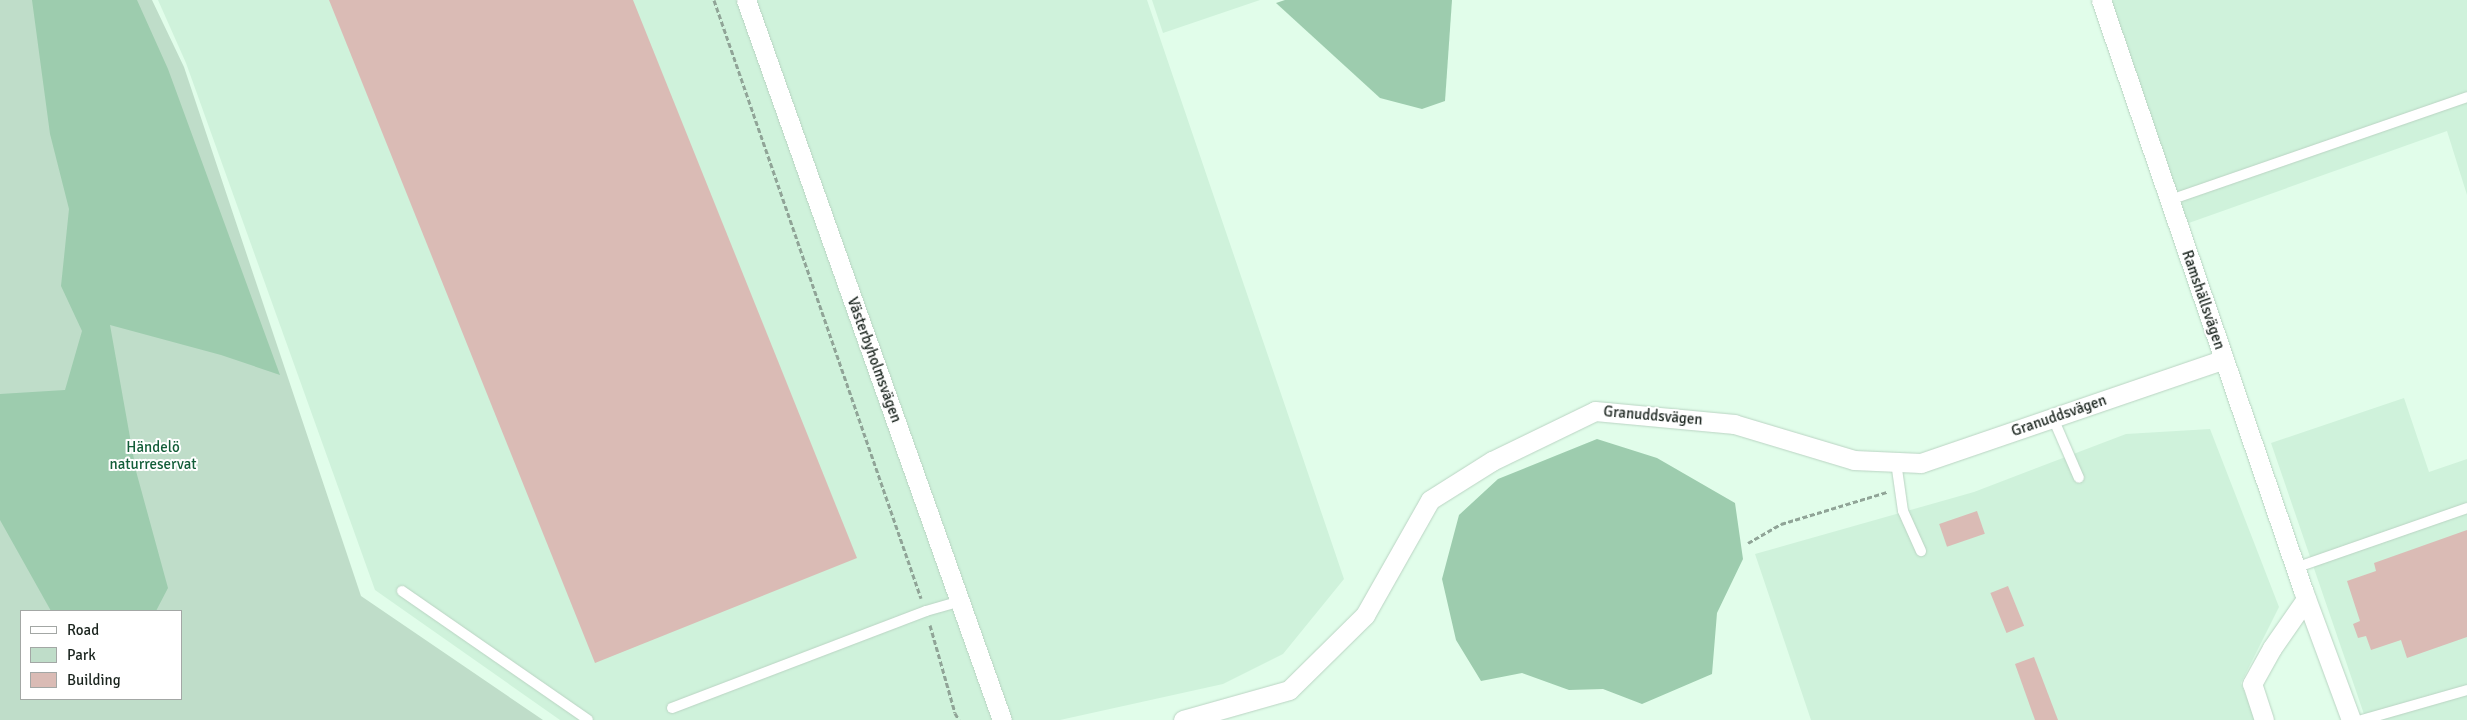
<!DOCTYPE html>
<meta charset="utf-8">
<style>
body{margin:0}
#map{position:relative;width:2467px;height:720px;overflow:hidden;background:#e1fdea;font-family:Signika,sans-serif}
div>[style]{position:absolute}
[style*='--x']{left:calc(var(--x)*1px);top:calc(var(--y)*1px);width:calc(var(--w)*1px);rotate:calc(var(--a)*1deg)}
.built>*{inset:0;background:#cff2db}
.green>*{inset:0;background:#bfddc9}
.forest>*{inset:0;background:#9dccae}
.building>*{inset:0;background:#dabbb5;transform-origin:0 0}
.path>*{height:3px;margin-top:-1.5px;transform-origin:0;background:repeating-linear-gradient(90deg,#90a497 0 5px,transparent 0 7.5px)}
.roads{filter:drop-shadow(0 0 1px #bad4c3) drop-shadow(0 0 1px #bad4c3)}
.service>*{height:10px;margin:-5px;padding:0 5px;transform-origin:5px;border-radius:5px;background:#fff}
.minor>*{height:19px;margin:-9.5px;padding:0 9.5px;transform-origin:9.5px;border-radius:9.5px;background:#fff}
span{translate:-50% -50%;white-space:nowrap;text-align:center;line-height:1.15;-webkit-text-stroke:4px #fff;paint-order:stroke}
.street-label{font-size:15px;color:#1a241e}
.park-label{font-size:15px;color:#135e39}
.legend{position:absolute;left:20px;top:610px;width:162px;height:90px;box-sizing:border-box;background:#fff;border:1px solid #a3a7a5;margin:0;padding:6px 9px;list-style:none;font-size:15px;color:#1a241e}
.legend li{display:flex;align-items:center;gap:10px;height:25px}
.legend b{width:25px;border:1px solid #a3a7a5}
</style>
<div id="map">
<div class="built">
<div style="clip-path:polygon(158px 0,1147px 0,1344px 579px,1283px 654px,1223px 684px,1060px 720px,560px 720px,375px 590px,186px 63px)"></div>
<div style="clip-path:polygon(1152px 0,1260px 0,1163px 33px)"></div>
<div style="clip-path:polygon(2109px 0,2467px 0,2467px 195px,2447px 131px,2186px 224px)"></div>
<div style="clip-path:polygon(2404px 398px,2429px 472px,2467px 459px,2467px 720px,2366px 720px,2271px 443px)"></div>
<div style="clip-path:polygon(2210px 429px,2279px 607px,2241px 683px,2255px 720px,1811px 720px,1755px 554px,1974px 492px,2126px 434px)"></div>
</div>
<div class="green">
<div style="clip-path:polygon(evenodd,0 0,152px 0,184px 67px,361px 596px,543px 720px,0 720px,0 0,21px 611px,181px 611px,181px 699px,21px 699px,21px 611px)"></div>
</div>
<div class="forest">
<div style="clip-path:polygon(32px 0,137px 0,168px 69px,280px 375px,221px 355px,110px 325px,136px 471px,168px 588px,156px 611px,51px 611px,0 520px,0 394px,65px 390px,82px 331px,61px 286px,69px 209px,50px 134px)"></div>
<div style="clip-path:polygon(1285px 0,1452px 0,1445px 101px,1422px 109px,1380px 98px,1276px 3px)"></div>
<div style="clip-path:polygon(1597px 439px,1657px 458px,1735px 503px,1743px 559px,1717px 613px,1712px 674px,1642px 704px,1603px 689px,1569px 690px,1522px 673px,1481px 681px,1456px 640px,1442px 579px,1459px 515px,1498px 479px)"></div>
</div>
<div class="building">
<div style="clip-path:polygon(329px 0,633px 0,857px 558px,595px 663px)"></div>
<div style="left:1977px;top:511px;width:24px;height:40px;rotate:71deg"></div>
<div style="clip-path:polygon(2467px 530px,2467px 637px,2407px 658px,2401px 640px,2371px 650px,2366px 636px,2358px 638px,2353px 624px,2360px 621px,2347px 581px,2376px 571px,2374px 563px)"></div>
<div style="left:2008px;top:586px;width:43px;height:19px;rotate:68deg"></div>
<div style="clip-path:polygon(2034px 657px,2058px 720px,2035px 720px,2015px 664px)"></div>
</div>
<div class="path">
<div style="--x:714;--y:0;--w:633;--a:70.91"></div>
<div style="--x:1748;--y:543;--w:38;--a:-30"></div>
<div style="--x:1781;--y:524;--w:111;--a:-16.8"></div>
<div style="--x:930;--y:625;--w:91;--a:74.1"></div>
<div style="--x:955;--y:713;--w:8;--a:60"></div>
</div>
<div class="roads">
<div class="service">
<div style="--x:2170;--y:200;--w:314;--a:-19.1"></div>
<div style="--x:2053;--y:418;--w:65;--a:66.6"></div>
<div style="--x:1896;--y:462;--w:49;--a:81.9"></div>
<div style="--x:1903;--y:511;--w:44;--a:65.8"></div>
<div style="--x:2295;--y:568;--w:182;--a:-19.2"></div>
<div style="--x:402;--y:591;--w:226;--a:34.7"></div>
<div style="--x:672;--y:708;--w:272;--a:-20.9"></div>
<div style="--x:926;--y:611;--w:35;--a:-16"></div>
<div style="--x:2362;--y:720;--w:109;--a:-15.9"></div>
</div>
<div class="minor">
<div style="--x:746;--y:0;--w:764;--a:70.43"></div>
<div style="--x:2101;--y:0;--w:624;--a:71.1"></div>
<div style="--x:2303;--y:590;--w:139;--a:69.7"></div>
<div style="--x:1183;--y:720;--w:110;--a:-15.8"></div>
<div style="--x:1289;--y:690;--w:107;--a:-44.6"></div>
<div style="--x:1365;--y:615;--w:132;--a:-60.5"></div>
<div style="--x:1430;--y:500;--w:73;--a:-32.2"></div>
<div style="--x:1492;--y:461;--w:114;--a:-25.9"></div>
<div style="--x:1595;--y:411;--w:140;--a:5.3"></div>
<div style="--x:1734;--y:424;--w:125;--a:16.7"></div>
<div style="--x:1854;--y:460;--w:67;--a:2.6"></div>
<div style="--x:1921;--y:463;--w:320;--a:-18.9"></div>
<div style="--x:2264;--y:720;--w:38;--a:-108"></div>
<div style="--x:2252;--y:684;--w:41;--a:-60.9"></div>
<div style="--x:2272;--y:648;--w:60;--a:-55.2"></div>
</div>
</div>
<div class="street-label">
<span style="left:2203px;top:300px;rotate:71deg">Ramshällsvägen</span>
<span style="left:874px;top:360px;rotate:70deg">Västerbyholmsvägen</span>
<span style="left:1653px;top:416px;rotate:5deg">Granuddsvägen</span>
<span style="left:2059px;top:416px;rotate:-19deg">Granuddsvägen</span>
</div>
<div class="park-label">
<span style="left:153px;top:456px">Händelö<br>naturreservat</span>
</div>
<ul class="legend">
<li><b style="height:6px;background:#fff"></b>Road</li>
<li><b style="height:14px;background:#bfddc9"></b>Park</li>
<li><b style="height:14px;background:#dabbb5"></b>Building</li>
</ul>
</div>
